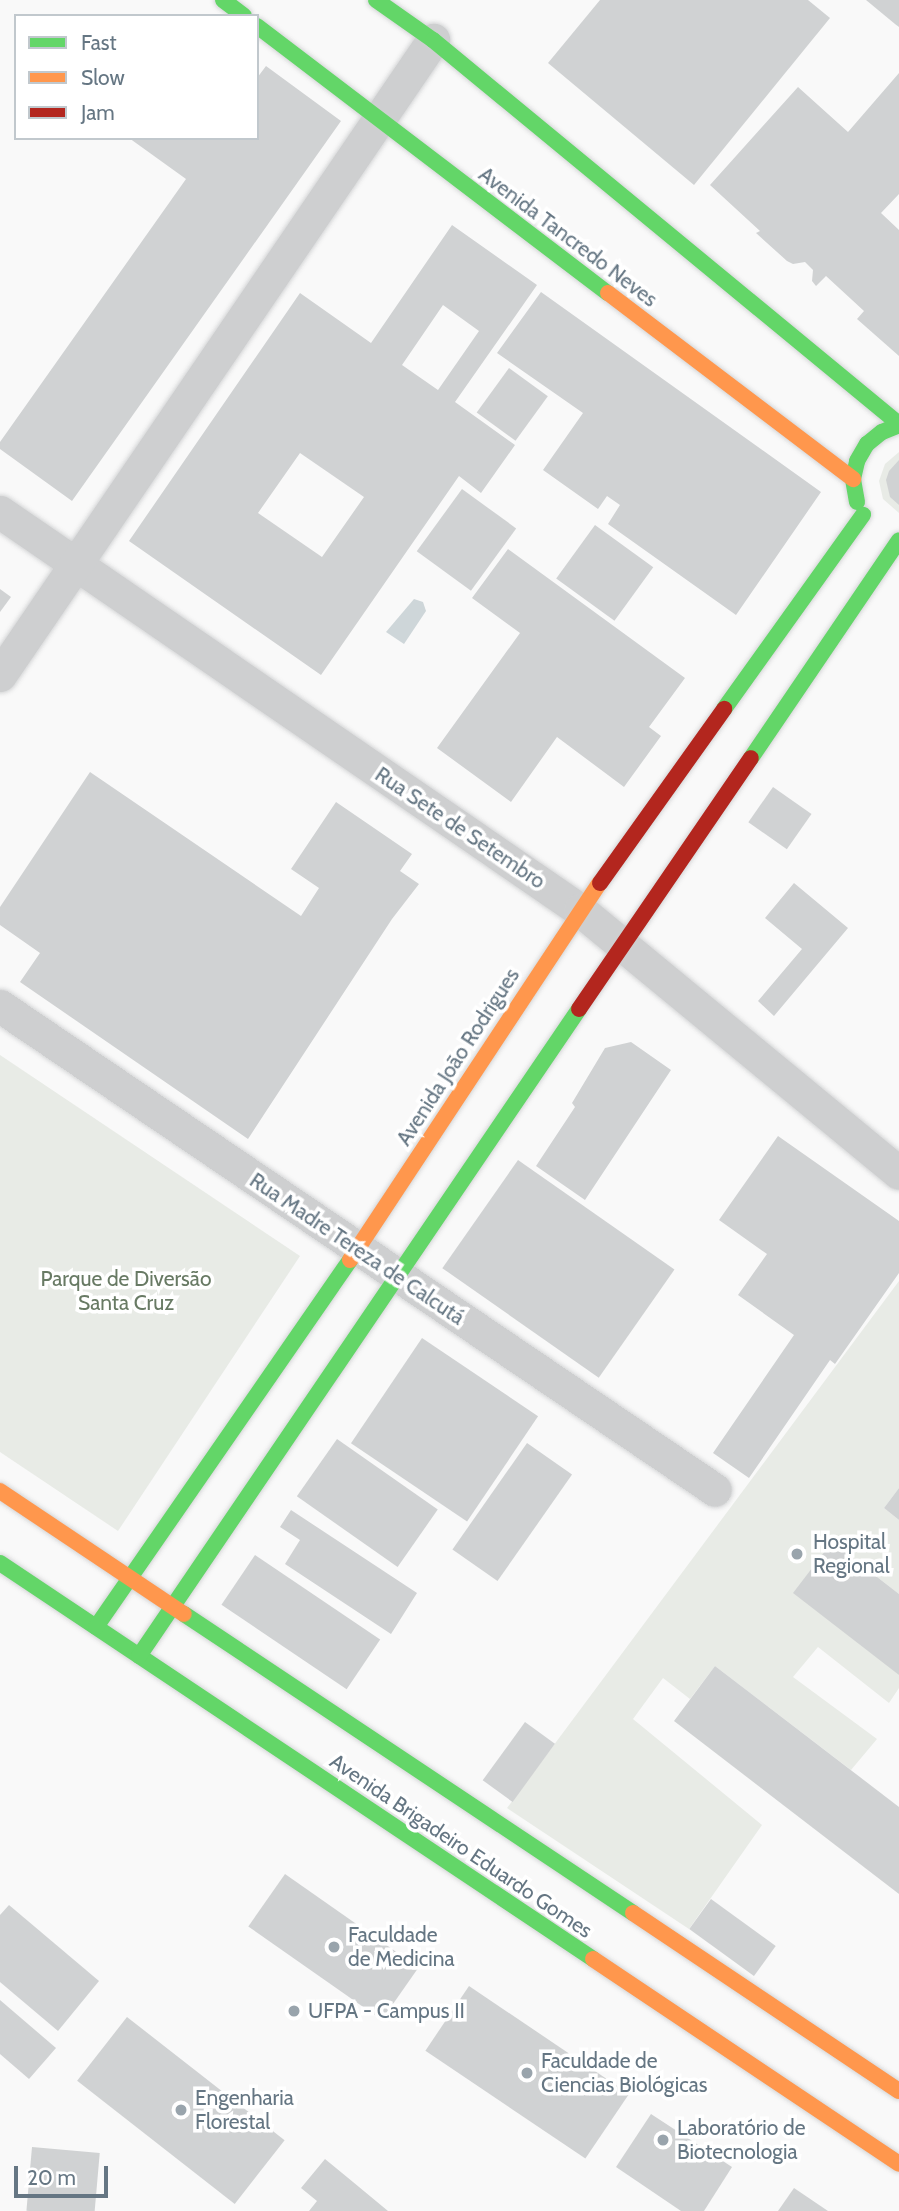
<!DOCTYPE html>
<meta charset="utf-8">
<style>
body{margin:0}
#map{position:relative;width:899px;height:2211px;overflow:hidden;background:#f9f9f9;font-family:Cabin,sans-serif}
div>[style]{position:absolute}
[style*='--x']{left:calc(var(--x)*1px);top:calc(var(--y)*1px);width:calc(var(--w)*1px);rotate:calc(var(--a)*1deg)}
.green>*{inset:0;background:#e8ebe6}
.water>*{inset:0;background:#ced6d9}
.building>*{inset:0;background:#d0d2d3;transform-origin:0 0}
.roads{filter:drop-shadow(0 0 2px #d5d6d7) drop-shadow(0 0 2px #d5d6d7)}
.street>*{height:33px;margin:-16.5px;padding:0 16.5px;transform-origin:16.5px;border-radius:16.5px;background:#cecfd0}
.fast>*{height:16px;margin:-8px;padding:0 8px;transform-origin:8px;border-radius:8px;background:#63d668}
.slow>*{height:16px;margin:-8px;padding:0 8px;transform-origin:8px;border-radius:8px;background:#ff974d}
.jam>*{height:16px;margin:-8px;padding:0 8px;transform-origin:8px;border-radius:8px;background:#b3261e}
.dots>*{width:19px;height:19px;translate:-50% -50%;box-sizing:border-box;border:4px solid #fff;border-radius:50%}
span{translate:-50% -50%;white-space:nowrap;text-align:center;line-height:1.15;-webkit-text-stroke:7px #fff;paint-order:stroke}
.street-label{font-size:21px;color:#657683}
.park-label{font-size:21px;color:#687a64}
.poi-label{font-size:21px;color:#657683}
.left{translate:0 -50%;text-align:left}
.legend{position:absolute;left:14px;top:14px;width:245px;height:126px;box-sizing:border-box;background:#fff;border:2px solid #c1c8cd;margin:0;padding:9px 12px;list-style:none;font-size:21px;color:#657683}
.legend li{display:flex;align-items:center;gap:14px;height:35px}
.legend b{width:35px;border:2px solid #c1c8cd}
.scale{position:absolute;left:14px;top:2166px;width:94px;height:32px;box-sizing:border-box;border:4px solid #657683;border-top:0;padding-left:9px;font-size:21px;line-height:24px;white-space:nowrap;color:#657683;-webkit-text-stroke:5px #fff;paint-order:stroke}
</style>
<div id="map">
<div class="green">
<div style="clip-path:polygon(899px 452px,899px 513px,883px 499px,879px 481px,885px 464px)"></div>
<div style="clip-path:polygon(0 1055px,300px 1256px,118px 1531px,0 1452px)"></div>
<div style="clip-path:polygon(899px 1281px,899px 1488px,884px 1508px,899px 1520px,899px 1594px,832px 1542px,899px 1675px,899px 1688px,889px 1703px,818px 1647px,793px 1677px,877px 1739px,851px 1770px,715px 1666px,690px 1699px,663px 1678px,633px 1719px,762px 1825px,689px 1929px,507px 1808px)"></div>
</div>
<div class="water">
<div style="clip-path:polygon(414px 599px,423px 602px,426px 611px,404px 644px,386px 632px)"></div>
</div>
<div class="building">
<div style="clip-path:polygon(600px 0,808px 0,830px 18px,694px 185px,548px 63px)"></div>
<div style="clip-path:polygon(866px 0,899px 0,899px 27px,895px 24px)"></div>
<div style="clip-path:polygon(266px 66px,341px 121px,72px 501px,0 449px,0 442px,186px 179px,129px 138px,257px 138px,257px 78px)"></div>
<div style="clip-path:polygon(899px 73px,899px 194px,881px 213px,899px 230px,899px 356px,857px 319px,864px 311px,826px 276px,816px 286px,812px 281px,813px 270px,805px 262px,793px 264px,787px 261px,756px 233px,760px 231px,710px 185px,798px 87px,848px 132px)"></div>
<div style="clip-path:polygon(evenodd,452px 225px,537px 285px,455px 402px,515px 445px,481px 493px,459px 476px,321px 675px,129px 541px,300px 293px,371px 343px,452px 225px,443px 305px,479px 331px,438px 390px,402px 365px,443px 305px,452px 225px,300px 453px,364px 497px,322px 557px,258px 513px,300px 453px)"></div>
<div style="clip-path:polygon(541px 292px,821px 492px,736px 615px,608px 524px,620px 505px,607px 496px,598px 509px,543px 470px,583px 413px,497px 353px)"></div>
<div style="left:509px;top:368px;width:48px;height:55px;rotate:36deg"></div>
<div style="clip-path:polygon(899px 460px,899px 505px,890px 497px,886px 480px,889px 471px)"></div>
<div style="left:462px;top:489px;width:67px;height:77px;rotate:36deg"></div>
<div style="left:595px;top:525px;width:72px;height:66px;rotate:36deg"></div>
<div style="clip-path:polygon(508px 549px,685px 678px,649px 727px,661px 736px,624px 787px,557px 737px,511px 802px,437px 748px,520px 633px,472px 598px)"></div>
<div style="clip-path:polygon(0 589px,11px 597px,0 612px)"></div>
<div style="clip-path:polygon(90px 772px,301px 916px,319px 888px,291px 869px,336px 802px,412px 854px,400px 871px,419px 884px,392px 919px,248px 1139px,20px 982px,40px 953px,0 925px,0 907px)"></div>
<div style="left:773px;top:787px;width:47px;height:43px;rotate:35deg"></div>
<div style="clip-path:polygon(794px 883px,848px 928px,774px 1016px,758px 1001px,802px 949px,765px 918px)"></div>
<div style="clip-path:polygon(631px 1042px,671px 1070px,585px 1200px,536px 1166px,575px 1107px,572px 1103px,605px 1048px)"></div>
<div style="clip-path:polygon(778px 1136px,899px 1221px,899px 1273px,835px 1364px,830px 1360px,749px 1478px,713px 1453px,794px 1335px,738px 1295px,767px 1254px,719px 1220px)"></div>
<div style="left:518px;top:1160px;width:191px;height:132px;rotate:35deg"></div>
<div style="left:422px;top:1338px;width:140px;height:127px;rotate:34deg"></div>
<div style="left:337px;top:1439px;width:123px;height:70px;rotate:35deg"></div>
<div style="left:527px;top:1443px;width:55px;height:130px;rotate:35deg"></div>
<div style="clip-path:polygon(899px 1488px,899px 1520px,884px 1508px)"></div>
<div style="clip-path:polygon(291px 1510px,417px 1593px,391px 1634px,285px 1564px,300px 1540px,280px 1527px)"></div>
<div style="clip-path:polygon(832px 1542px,899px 1594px,899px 1675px,793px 1593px)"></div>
<div style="left:255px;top:1555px;width:151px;height:60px;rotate:34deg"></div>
<div style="clip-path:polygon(715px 1666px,899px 1807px,899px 1894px,674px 1721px)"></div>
<div style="left:525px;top:1722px;width:37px;height:72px;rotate:36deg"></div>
<div style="left:285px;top:1874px;width:163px;height:64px;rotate:35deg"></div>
<div style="left:711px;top:1899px;width:80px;height:37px;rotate:36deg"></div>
<div style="clip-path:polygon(9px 1905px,99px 1981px,58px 2031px,0 1982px,0 1915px)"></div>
<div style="left:469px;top:1986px;width:193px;height:78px;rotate:34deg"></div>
<div style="clip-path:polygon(0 2000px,56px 2048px,29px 2079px,0 2054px)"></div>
<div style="left:127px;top:2017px;width:200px;height:81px;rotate:38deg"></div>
<div style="clip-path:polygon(651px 2114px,732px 2167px,704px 2211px,681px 2211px,616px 2167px)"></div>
<div style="left:32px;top:2147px;width:68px;height:64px;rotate:5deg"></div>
<div style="clip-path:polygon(325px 2159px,353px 2182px,388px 2211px,309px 2211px,317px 2201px,301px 2188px)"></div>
<div style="clip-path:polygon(794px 2188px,828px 2211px,778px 2211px)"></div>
</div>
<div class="roads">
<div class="street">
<div style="--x:0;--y:512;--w:703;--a:34.46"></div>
<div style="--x:580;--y:910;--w:413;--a:39.5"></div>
<div style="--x:0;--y:675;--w:769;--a:-55.71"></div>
<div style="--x:0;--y:1006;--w:863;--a:34.09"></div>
</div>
<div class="fast">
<div style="--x:223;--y:0;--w:26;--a:37"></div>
<div style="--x:376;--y:0;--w:70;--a:35.1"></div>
<div style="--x:433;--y:40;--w:604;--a:39.49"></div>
<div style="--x:257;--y:26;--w:441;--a:37.3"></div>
<div style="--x:857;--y:502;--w:23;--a:-100"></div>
<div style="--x:853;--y:479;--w:18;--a:-77"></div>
<div style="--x:857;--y:461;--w:20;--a:-60"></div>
<div style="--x:867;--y:444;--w:19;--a:-39"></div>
<div style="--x:882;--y:432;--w:18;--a:-22"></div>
<div style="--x:724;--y:709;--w:239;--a:-54.4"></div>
<div style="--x:751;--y:758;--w:263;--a:-55.8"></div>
<div style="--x:0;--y:1563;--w:713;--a:33.73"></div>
<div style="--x:184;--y:1614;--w:539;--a:33.66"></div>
<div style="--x:96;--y:1627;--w:446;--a:-55.3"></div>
<div style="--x:139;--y:1656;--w:782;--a:-55.78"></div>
</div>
<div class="slow">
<div style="--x:608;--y:293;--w:308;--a:37.2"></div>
<div style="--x:350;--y:1260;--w:452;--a:-56.5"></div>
<div style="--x:0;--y:1491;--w:221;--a:33.8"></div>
<div style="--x:633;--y:1913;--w:320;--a:33.8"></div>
<div style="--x:593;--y:1959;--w:368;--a:33.8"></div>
</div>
<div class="jam">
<div style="--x:600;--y:883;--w:214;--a:-54.5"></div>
<div style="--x:579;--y:1009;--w:304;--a:-55.6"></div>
</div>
</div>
<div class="dots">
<div style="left:797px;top:1554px;background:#99a4ac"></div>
<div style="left:334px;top:1947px;background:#99a4ac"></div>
<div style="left:294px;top:2011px;background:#99a4ac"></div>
<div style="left:527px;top:2073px;background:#99a4ac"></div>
<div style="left:181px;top:2110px;background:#99a4ac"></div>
<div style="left:663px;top:2140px;background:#99a4ac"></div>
</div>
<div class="street-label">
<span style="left:568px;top:237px;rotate:37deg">Avenida Tancredo Neves</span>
<span style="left:460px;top:828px;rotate:34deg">Rua Sete de Setembro</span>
<span style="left:458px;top:1057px;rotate:-57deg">Avenida João Rodrigues</span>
<span style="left:357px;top:1249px;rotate:34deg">Rua Madre Tereza de Calcutá</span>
<span style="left:461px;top:1846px;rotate:34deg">Avenida Brigadeiro Eduardo Gomes</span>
</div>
<div class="park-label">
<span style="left:126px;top:1291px">Parque de Diversão<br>Santa Cruz</span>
</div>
<div class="poi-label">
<span class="left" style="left:813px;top:1554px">Hospital<br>Regional</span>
<span class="left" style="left:348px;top:1947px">Faculdade<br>de Medicina</span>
<span class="left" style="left:308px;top:2011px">UFPA - Campus II</span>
<span class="left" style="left:541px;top:2073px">Faculdade de<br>Ciencias Biológicas</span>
<span class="left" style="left:195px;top:2110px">Engenharia<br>Florestal</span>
<span class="left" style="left:677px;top:2140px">Laboratório de<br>Biotecnologia</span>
</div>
<ul class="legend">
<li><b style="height:9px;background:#63d668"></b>Fast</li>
<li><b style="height:9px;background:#ff974d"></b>Slow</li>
<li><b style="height:9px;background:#b3261e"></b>Jam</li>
</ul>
<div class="scale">20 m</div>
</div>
